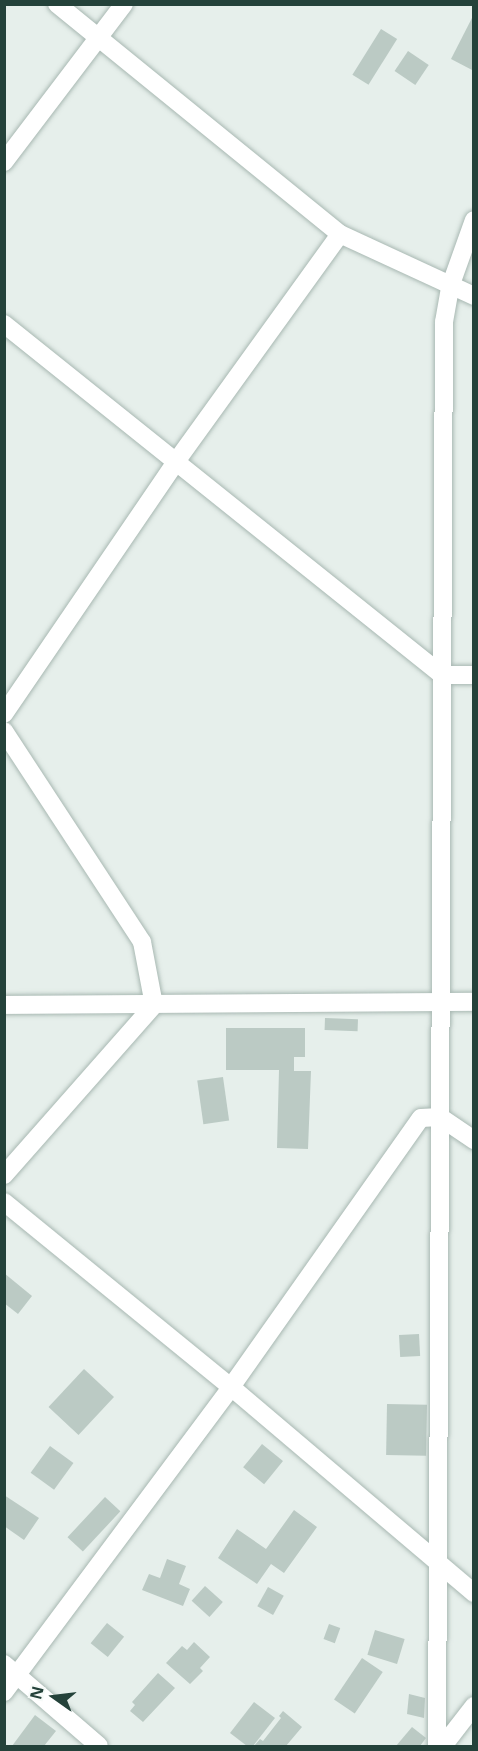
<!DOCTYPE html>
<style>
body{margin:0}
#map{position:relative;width:478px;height:1751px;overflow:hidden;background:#e6efeb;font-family:"Noto Sans",sans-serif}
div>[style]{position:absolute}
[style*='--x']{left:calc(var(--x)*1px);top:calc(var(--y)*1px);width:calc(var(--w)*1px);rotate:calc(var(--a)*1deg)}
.building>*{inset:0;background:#bbcac4;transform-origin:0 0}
.roads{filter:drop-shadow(0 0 2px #a8b8b2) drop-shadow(0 0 2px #a8b8b2)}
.minor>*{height:18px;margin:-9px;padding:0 9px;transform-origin:9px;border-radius:9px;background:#fff}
span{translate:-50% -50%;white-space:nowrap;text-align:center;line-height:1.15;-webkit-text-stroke:5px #f7fbf9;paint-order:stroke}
.frame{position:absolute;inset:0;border:6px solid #24423a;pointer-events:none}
.north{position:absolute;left:24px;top:1667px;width:60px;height:60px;-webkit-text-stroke:4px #f7fbf9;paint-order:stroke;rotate:284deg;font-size:16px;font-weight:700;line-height:24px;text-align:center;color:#24423a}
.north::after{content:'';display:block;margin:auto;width:21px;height:27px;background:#24423a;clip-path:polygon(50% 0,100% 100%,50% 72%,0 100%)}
</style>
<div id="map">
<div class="building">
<div style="clip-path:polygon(474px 14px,474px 71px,451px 59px)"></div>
<div style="left:381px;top:29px;width:19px;height:54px;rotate:32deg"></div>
<div style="left:408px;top:51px;width:25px;height:24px;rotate:34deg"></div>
<div style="left:325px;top:1018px;width:33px;height:12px;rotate:2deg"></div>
<div style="clip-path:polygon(226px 1028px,305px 1028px,305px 1057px,294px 1057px,294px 1071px,311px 1071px,308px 1149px,277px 1148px,279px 1070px,226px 1070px)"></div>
<div style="left:223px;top:1077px;width:44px;height:26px;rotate:82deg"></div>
<div style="clip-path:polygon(4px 1273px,32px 1296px,18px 1314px,4px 1303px)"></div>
<div style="left:419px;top:1334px;width:22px;height:20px;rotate:87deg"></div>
<div style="left:84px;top:1369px;width:41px;height:52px;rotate:43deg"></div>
<div style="left:387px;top:1404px;width:40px;height:51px;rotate:1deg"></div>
<div style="left:262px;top:1444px;width:27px;height:30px;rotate:39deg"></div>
<div style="left:50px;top:1446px;width:29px;height:33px;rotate:36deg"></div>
<div style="clip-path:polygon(4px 1495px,39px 1518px,24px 1540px,4px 1526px)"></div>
<div style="left:105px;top:1497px;width:21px;height:55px;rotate:43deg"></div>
<div style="clip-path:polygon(294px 1510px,317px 1527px,284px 1573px,271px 1564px,257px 1584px,218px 1558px,237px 1529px,266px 1549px)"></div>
<div style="clip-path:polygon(167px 1559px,186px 1566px,179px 1584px,190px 1589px,183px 1606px,142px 1590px,149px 1574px,160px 1578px)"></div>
<div style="left:205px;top:1586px;width:24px;height:20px;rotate:42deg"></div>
<div style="left:268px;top:1587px;width:18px;height:22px;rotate:29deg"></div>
<div style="left:107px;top:1623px;width:22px;height:26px;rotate:39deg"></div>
<div style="left:329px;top:1624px;width:12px;height:16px;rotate:20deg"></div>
<div style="left:375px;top:1630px;width:31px;height:26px;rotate:17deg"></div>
<div style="clip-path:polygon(194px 1642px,210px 1657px,200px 1668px,203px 1671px,190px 1684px,166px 1663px,182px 1646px,187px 1650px)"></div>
<div style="left:362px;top:1658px;width:25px;height:50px;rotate:34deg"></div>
<div style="clip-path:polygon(158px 1673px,175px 1688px,143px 1722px,130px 1711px,135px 1705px,132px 1702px)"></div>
<div style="clip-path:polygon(409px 1694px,425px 1698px,424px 1718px,407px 1714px)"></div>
<div style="clip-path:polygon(254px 1702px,275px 1718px,253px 1746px,247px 1746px,230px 1733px)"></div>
<div style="clip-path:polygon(283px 1711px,302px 1727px,286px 1746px,254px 1746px,260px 1739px,263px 1741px,281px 1718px,279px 1716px)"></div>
<div style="clip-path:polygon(35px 1715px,56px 1731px,44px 1746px,12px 1746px)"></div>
<div style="clip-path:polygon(412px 1727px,426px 1738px,420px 1746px,396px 1746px)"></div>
</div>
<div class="roads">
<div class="minor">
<div style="--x:57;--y:4;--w:365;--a:39.1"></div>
<div style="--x:340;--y:234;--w:148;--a:24.8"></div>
<div style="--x:4;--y:162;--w:198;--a:-52.8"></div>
<div style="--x:4;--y:324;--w:561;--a:38.71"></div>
<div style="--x:442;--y:675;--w:32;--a:0"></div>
<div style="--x:4;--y:714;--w:304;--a:-55.7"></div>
<div style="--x:175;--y:463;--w:282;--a:-54.2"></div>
<div style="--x:4;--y:731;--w:252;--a:56.8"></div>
<div style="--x:142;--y:942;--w:64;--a:79.2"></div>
<div style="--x:154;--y:1005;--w:227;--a:131.4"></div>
<div style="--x:4;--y:1005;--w:470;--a:-0.4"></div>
<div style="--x:4;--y:1202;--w:293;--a:39.2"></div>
<div style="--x:231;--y:1387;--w:319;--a:40.3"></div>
<div style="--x:4;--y:1664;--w:125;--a:40.8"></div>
<div style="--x:4;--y:1692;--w:380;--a:-53.3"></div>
<div style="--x:231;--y:1387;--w:329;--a:-54.8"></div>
<div style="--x:421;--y:1118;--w:19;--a:-3"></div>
<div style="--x:440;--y:1117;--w:41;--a:34.1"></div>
<div style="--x:437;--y:1746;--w:1424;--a:-89.72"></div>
<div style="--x:444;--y:322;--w:36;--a:-80"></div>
<div style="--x:450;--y:287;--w:71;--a:-70.3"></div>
<div style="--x:443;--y:1746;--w:51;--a:-52.2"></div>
</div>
</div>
<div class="frame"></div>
<div class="north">N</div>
</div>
